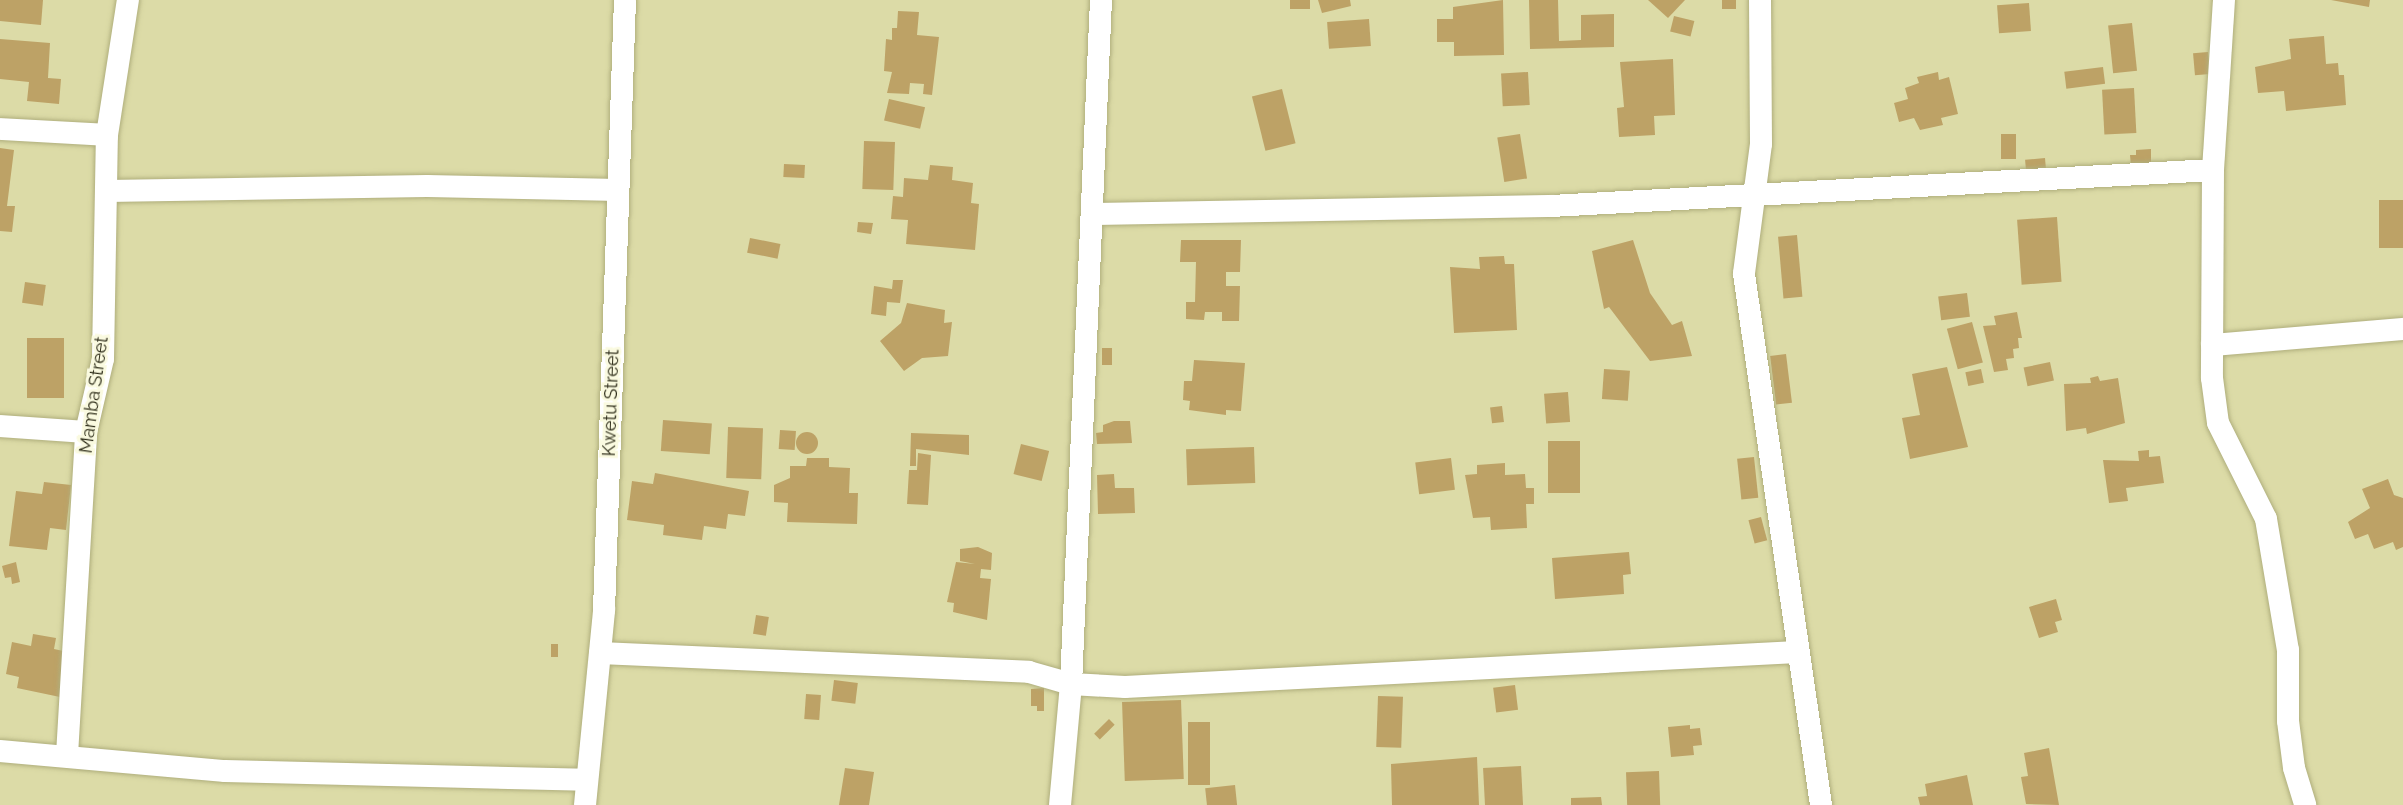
<!DOCTYPE html>
<style>
body{margin:0}
#map{position:relative;width:2403px;height:805px;overflow:hidden;background:#dcdba7;font-family:Raleway,sans-serif}
div>[style]{position:absolute}
[style*='--x']{left:calc(var(--x)*1px);top:calc(var(--y)*1px);width:calc(var(--w)*1px);rotate:calc(var(--a)*1deg)}
.building>*{inset:0;background:#bda266;transform-origin:0 0}
.round{border-radius:50%}
.roads{filter:drop-shadow(0 0 2px #afae7c) drop-shadow(0 0 2px #afae7c)}
.minor>*{height:22px;margin:-11px;padding:0 11px;transform-origin:11px;border-radius:11px;background:#fff}
span{translate:-50% -50%;white-space:nowrap;text-align:center;line-height:1.15;-webkit-text-stroke:6px #fafae0;paint-order:stroke}
.street-label{font-size:18px;color:#2d2c18}
</style>
<div id="map">
<div class="building">
<div style="clip-path:polygon(0 0,43px 0,41px 25px,0 21px)"></div>
<div style="left:1290px;top:0;width:20px;height:9px"></div>
<div style="clip-path:polygon(1318px 0,1350px 0,1351px 6px,1322px 13px)"></div>
<div style="clip-path:polygon(1503px 0,1504px 55px,1454px 56px,1454px 42px,1437px 42px,1437px 19px,1453px 19px,1453px 7px)"></div>
<div style="clip-path:polygon(1529px 0,1558px 0,1559px 41px,1581px 40px,1581px 15px,1614px 14px,1614px 47px,1530px 49px)"></div>
<div style="clip-path:polygon(1648px 0,1685px 0,1668px 18px)"></div>
<div style="left:1722px;top:0;width:14px;height:9px"></div>
<div style="clip-path:polygon(2331px 0,2370px 0,2369px 7px)"></div>
<div style="left:2029px;top:3px;width:28px;height:32px;rotate:86deg"></div>
<div style="clip-path:polygon(898px 11px,919px 12px,917px 35px,939px 37px,932px 95px,923px 94px,924px 84px,910px 83px,909px 94px,887px 93px,892px 72px,884px 71px,886px 39px,892px 40px,892px 28px,897px 28px)"></div>
<div style="left:1674px;top:16px;width:21px;height:16px;rotate:14deg"></div>
<div style="left:1369px;top:19px;width:27px;height:42px;rotate:86deg"></div>
<div style="left:2132px;top:23px;width:48px;height:24px;rotate:84deg"></div>
<div style="clip-path:polygon(2324px 36px,2326px 64px,2338px 63px,2339px 75px,2344px 75px,2346px 105px,2286px 111px,2284px 91px,2258px 93px,2255px 67px,2291px 59px,2289px 39px)"></div>
<div style="clip-path:polygon(0 39px,50px 43px,48px 78px,61px 79px,59px 104px,27px 101px,29px 82px,0 79px)"></div>
<div style="left:2208px;top:52px;width:22px;height:15px;rotate:85deg"></div>
<div style="clip-path:polygon(1673px 59px,1675px 115px,1654px 116px,1655px 135px,1619px 137px,1617px 108px,1624px 107px,1620px 62px)"></div>
<div style="left:2103px;top:67px;width:17px;height:39px;rotate:83deg"></div>
<div style="left:1528px;top:72px;width:33px;height:27px;rotate:87deg"></div>
<div style="clip-path:polygon(1938px 72px,1939px 80px,1949px 77px,1958px 114px,1941px 118px,1943px 125px,1920px 130px,1914px 118px,1899px 122px,1894px 103px,1908px 99px,1905px 88px,1919px 83px,1917px 77px)"></div>
<div style="left:2134px;top:88px;width:45px;height:32px;rotate:87deg"></div>
<div style="left:1282px;top:89px;width:56px;height:31px;rotate:76deg"></div>
<div style="left:889px;top:99px;width:37px;height:22px;rotate:13deg"></div>
<div style="left:1520px;top:134px;width:45px;height:23px;rotate:81deg"></div>
<div style="left:2001px;top:134px;width:15px;height:25px"></div>
<div style="left:864px;top:141px;width:31px;height:48px;rotate:2deg"></div>
<div style="clip-path:polygon(0 148px,14px 150px,7px 206px,15px 206px,12px 232px,0 231px)"></div>
<div style="clip-path:polygon(2151px 149px,2151px 166px,2131px 166px,2130px 155px,2136px 155px,2136px 150px)"></div>
<div style="left:2045px;top:158px;width:12px;height:20px;rotate:85deg"></div>
<div style="left:784px;top:164px;width:21px;height:13px;rotate:3deg"></div>
<div style="clip-path:polygon(930px 165px,953px 167px,952px 180px,973px 183px,971px 203px,979px 204px,975px 250px,906px 244px,908px 220px,891px 219px,893px 196px,903px 197px,904px 178px,928px 180px)"></div>
<div style="left:2379px;top:200px;width:24px;height:48px"></div>
<div style="left:2057px;top:217px;width:65px;height:40px;rotate:86deg"></div>
<div style="clip-path:polygon(858px 222px,873px 223px,871px 234px,857px 232px)"></div>
<div style="left:1797px;top:235px;width:62px;height:19px;rotate:85deg"></div>
<div style="left:750px;top:238px;width:31px;height:15px;rotate:11deg"></div>
<div style="clip-path:polygon(1181px 240px,1241px 240px,1240px 272px,1226px 272px,1226px 286px,1240px 286px,1239px 321px,1222px 321px,1222px 312px,1205px 312px,1204px 320px,1186px 319px,1186px 302px,1195px 302px,1196px 262px,1180px 262px)"></div>
<div style="clip-path:polygon(1633px 240px,1650px 293px,1672px 325px,1682px 321px,1692px 356px,1650px 361px,1609px 307px,1604px 309px,1592px 251px)"></div>
<div style="clip-path:polygon(1504px 256px,1505px 264px,1514px 264px,1517px 330px,1454px 333px,1450px 267px,1480px 269px,1479px 257px)"></div>
<div style="clip-path:polygon(893px 280px,903px 280px,900px 303px,887px 302px,886px 316px,871px 314px,874px 286px,892px 289px)"></div>
<div style="left:25px;top:282px;width:21px;height:21px;rotate:8deg"></div>
<div style="left:1967px;top:293px;width:24px;height:29px;rotate:83deg"></div>
<div style="clip-path:polygon(907px 303px,945px 310px,944px 323px,952px 322px,948px 356px,922px 358px,904px 371px,880px 341px,901px 323px)"></div>
<div style="clip-path:polygon(2017px 312px,2022px 338px,2018px 338px,2019px 348px,2013px 349px,2014px 358px,2006px 359px,2008px 370px,1994px 372px,1983px 326px,1996px 325px,1994px 316px)"></div>
<div style="left:1972px;top:322px;width:42px;height:26px;rotate:75deg"></div>
<div style="left:27px;top:338px;width:37px;height:60px"></div>
<div style="left:1102px;top:348px;width:10px;height:17px"></div>
<div style="left:1786px;top:354px;width:49px;height:16px;rotate:83deg"></div>
<div style="clip-path:polygon(1194px 360px,1245px 363px,1241px 411px,1226px 410px,1226px 415px,1189px 410px,1190px 401px,1183px 400px,1184px 381px,1192px 381px)"></div>
<div style="left:2050px;top:362px;width:19px;height:27px;rotate:78deg"></div>
<div style="clip-path:polygon(1947px 367px,1968px 447px,1910px 459px,1902px 418px,1920px 415px,1912px 374px)"></div>
<div style="left:1604px;top:369px;width:26px;height:30px;rotate:4deg"></div>
<div style="left:1981px;top:369px;width:14px;height:16px;rotate:78deg"></div>
<div style="clip-path:polygon(2098px 376px,2100px 381px,2118px 378px,2125px 423px,2087px 434px,2086px 428px,2066px 431px,2064px 384px,2091px 383px,2090px 378px)"></div>
<div style="left:1568px;top:392px;width:30px;height:24px;rotate:86deg"></div>
<div style="left:1502px;top:406px;width:16px;height:12px;rotate:83deg"></div>
<div style="left:663px;top:420px;width:49px;height:31px;rotate:4deg"></div>
<div style="clip-path:polygon(1114px 421px,1130px 421px,1132px 443px,1097px 444px,1096px 433px,1103px 432px,1103px 425px)"></div>
<div style="left:728px;top:427px;width:35px;height:51px;rotate:2deg"></div>
<div style="left:780px;top:430px;width:16px;height:19px;rotate:4deg"></div>
<div class="round" style="left:796px;top:432px;width:22px;height:22px"></div>
<div style="clip-path:polygon(911px 433px,969px 435px,969px 455px,916px 449px,916px 466px,910px 466px)"></div>
<div style="left:1548px;top:441px;width:32px;height:52px"></div>
<div style="left:1021px;top:444px;width:29px;height:31px;rotate:14deg"></div>
<div style="left:1254px;top:447px;width:36px;height:68px;rotate:88deg"></div>
<div style="clip-path:polygon(2149px 450px,2149px 457px,2160px 456px,2164px 483px,2126px 488px,2128px 501px,2109px 503px,2103px 460px,2139px 461px,2138px 451px)"></div>
<div style="clip-path:polygon(918px 453px,931px 455px,928px 505px,907px 504px,909px 470px,917px 470px)"></div>
<div style="left:1754px;top:457px;width:41px;height:17px;rotate:84deg"></div>
<div style="clip-path:polygon(807px 458px,829px 458px,829px 467px,850px 468px,849px 493px,858px 493px,857px 524px,787px 522px,788px 503px,774px 502px,774px 485px,790px 478px,790px 466px,806px 466px)"></div>
<div style="left:1451px;top:458px;width:32px;height:36px;rotate:83deg"></div>
<div style="clip-path:polygon(1505px 463px,1505px 475px,1525px 474px,1526px 488px,1534px 488px,1534px 504px,1526px 504px,1527px 528px,1491px 530px,1490px 517px,1473px 518px,1465px 475px,1477px 474px,1477px 465px)"></div>
<div style="clip-path:polygon(655px 473px,749px 491px,745px 516px,728px 514px,726px 529px,704px 526px,702px 540px,663px 535px,664px 525px,627px 520px,632px 481px,653px 484px)"></div>
<div style="clip-path:polygon(1114px 474px,1115px 488px,1134px 488px,1135px 513px,1098px 514px,1097px 475px)"></div>
<div style="clip-path:polygon(2388px 479px,2394px 495px,2403px 498px,2403px 547px,2396px 550px,2393px 542px,2374px 549px,2368px 534px,2355px 539px,2348px 522px,2370px 508px,2362px 489px)"></div>
<div style="clip-path:polygon(44px 482px,71px 485px,66px 530px,50px 528px,47px 550px,9px 546px,16px 491px,42px 494px)"></div>
<div style="left:1761px;top:517px;width:24px;height:13px;rotate:75deg"></div>
<div style="clip-path:polygon(978px 547px,992px 553px,991px 570px,981px 569px,980px 578px,991px 579px,987px 620px,953px 612px,954px 603px,947px 602px,956px 562px,975px 564px,960px 561px,960px 549px)"></div>
<div style="clip-path:polygon(1629px 552px,1631px 574px,1623px 575px,1624px 594px,1555px 599px,1552px 558px)"></div>
<div style="clip-path:polygon(16px 562px,20px 582px,12px 584px,11px 577px,5px 578px,2px 566px)"></div>
<div style="clip-path:polygon(2056px 599px,2062px 620px,2055px 622px,2058px 632px,2039px 638px,2029px 607px)"></div>
<div style="left:756px;top:615px;width:13px;height:19px;rotate:9deg"></div>
<div style="clip-path:polygon(33px 634px,56px 638px,54px 649px,68px 652px,60px 697px,17px 688px,19px 677px,6px 674px,12px 642px,31px 646px)"></div>
<div style="left:551px;top:644px;width:7px;height:13px"></div>
<div style="left:834px;top:680px;width:24px;height:21px;rotate:7deg"></div>
<div style="left:1515px;top:685px;width:25px;height:22px;rotate:83deg"></div>
<div style="clip-path:polygon(1044px 688px,1044px 711px,1037px 711px,1037px 706px,1031px 706px,1031px 689px)"></div>
<div style="left:806px;top:694px;width:15px;height:25px;rotate:4deg"></div>
<div style="left:1378px;top:696px;width:25px;height:51px;rotate:2deg"></div>
<div style="left:1181px;top:700px;width:79px;height:59px;rotate:88deg"></div>
<div style="left:1109px;top:719px;width:8px;height:21px;rotate:45deg"></div>
<div style="left:1188px;top:722px;width:22px;height:63px"></div>
<div style="clip-path:polygon(1690px 725px,1690px 729px,1700px 728px,1702px 745px,1693px 746px,1694px 755px,1671px 757px,1668px 727px)"></div>
<div style="clip-path:polygon(2049px 748px,2059px 805px,2026px 804px,2021px 777px,2028px 776px,2024px 753px)"></div>
<div style="clip-path:polygon(1477px 757px,1479px 805px,1392px 805px,1391px 764px)"></div>
<div style="left:1521px;top:766px;width:39px;height:38px;rotate:87deg"></div>
<div style="clip-path:polygon(845px 768px,874px 772px,869px 805px,839px 805px)"></div>
<div style="left:1659px;top:771px;width:34px;height:33px;rotate:88deg"></div>
<div style="clip-path:polygon(1967px 775px,1973px 805px,1920px 805px,1918px 797px,1927px 796px,1925px 784px)"></div>
<div style="left:1235px;top:785px;width:20px;height:30px;rotate:84deg"></div>
<div style="clip-path:polygon(1601px 797px,1602px 805px,1571px 805px,1571px 798px)"></div>
</div>
<div class="roads">
<div class="minor">
<div style="--x:1760;--y:0;--w:144;--a:89.6"></div>
<div style="--x:1761;--y:144;--w:131;--a:97.5"></div>
<div style="--x:1744;--y:274;--w:537;--a:81.75"></div>
<div style="--x:2224;--y:0;--w:170;--a:93.7"></div>
<div style="--x:2213;--y:170;--w:208;--a:90.3"></div>
<div style="--x:2212;--y:378;--w:45;--a:82.4"></div>
<div style="--x:2218;--y:423;--w:107;--a:63.4"></div>
<div style="--x:2266;--y:519;--w:133;--a:80.5"></div>
<div style="--x:2288;--y:650;--w:71;--a:90"></div>
<div style="--x:2288;--y:721;--w:47;--a:82.7"></div>
<div style="--x:2294;--y:768;--w:39;--a:73"></div>
<div style="--x:0;--y:129;--w:107;--a:3.2"></div>
<div style="--x:107;--y:191;--w:320;--a:-0.9"></div>
<div style="--x:427;--y:186;--w:191;--a:1.2"></div>
<div style="--x:1092;--y:214;--w:459;--a:-1"></div>
<div style="--x:1551;--y:206;--w:663;--a:-3.11"></div>
<div style="--x:2212;--y:345;--w:192;--a:-4.8"></div>
<div style="--x:0;--y:426;--w:86;--a:4"></div>
<div style="--x:600;--y:653;--w:429;--a:2.5"></div>
<div style="--x:1029;--y:672;--w:44;--a:15.9"></div>
<div style="--x:1071;--y:684;--w:54;--a:3.2"></div>
<div style="--x:1125;--y:687;--w:673;--a:-2.98"></div>
<div style="--x:0;--y:751;--w:226;--a:5.1"></div>
<div style="--x:225;--y:771;--w:360;--a:1.4"></div>
<div style="--x:67;--y:755;--w:324;--a:-86.6"></div>
<div style="--x:86;--y:432;--w:75;--a:-76.9"></div>
<div style="--x:103;--y:359;--w:224;--a:-89"></div>
<div style="--x:107;--y:135;--w:137;--a:-81.2"></div>
<div style="--x:585;--y:805;--w:196;--a:-84.4"></div>
<div style="--x:604;--y:610;--w:610;--a:-88.03"></div>
<div style="--x:1060;--y:805;--w:121;--a:-84.8"></div>
<div style="--x:1071;--y:684;--w:685;--a:-87.49"></div>
</div>
</div>
<div class="street-label">
<span style="left:94px;top:395px;rotate:-82deg">Mamba Street</span>
<span style="left:611px;top:403px;rotate:-88deg">Kwetu Street</span>
</div>
</div>
